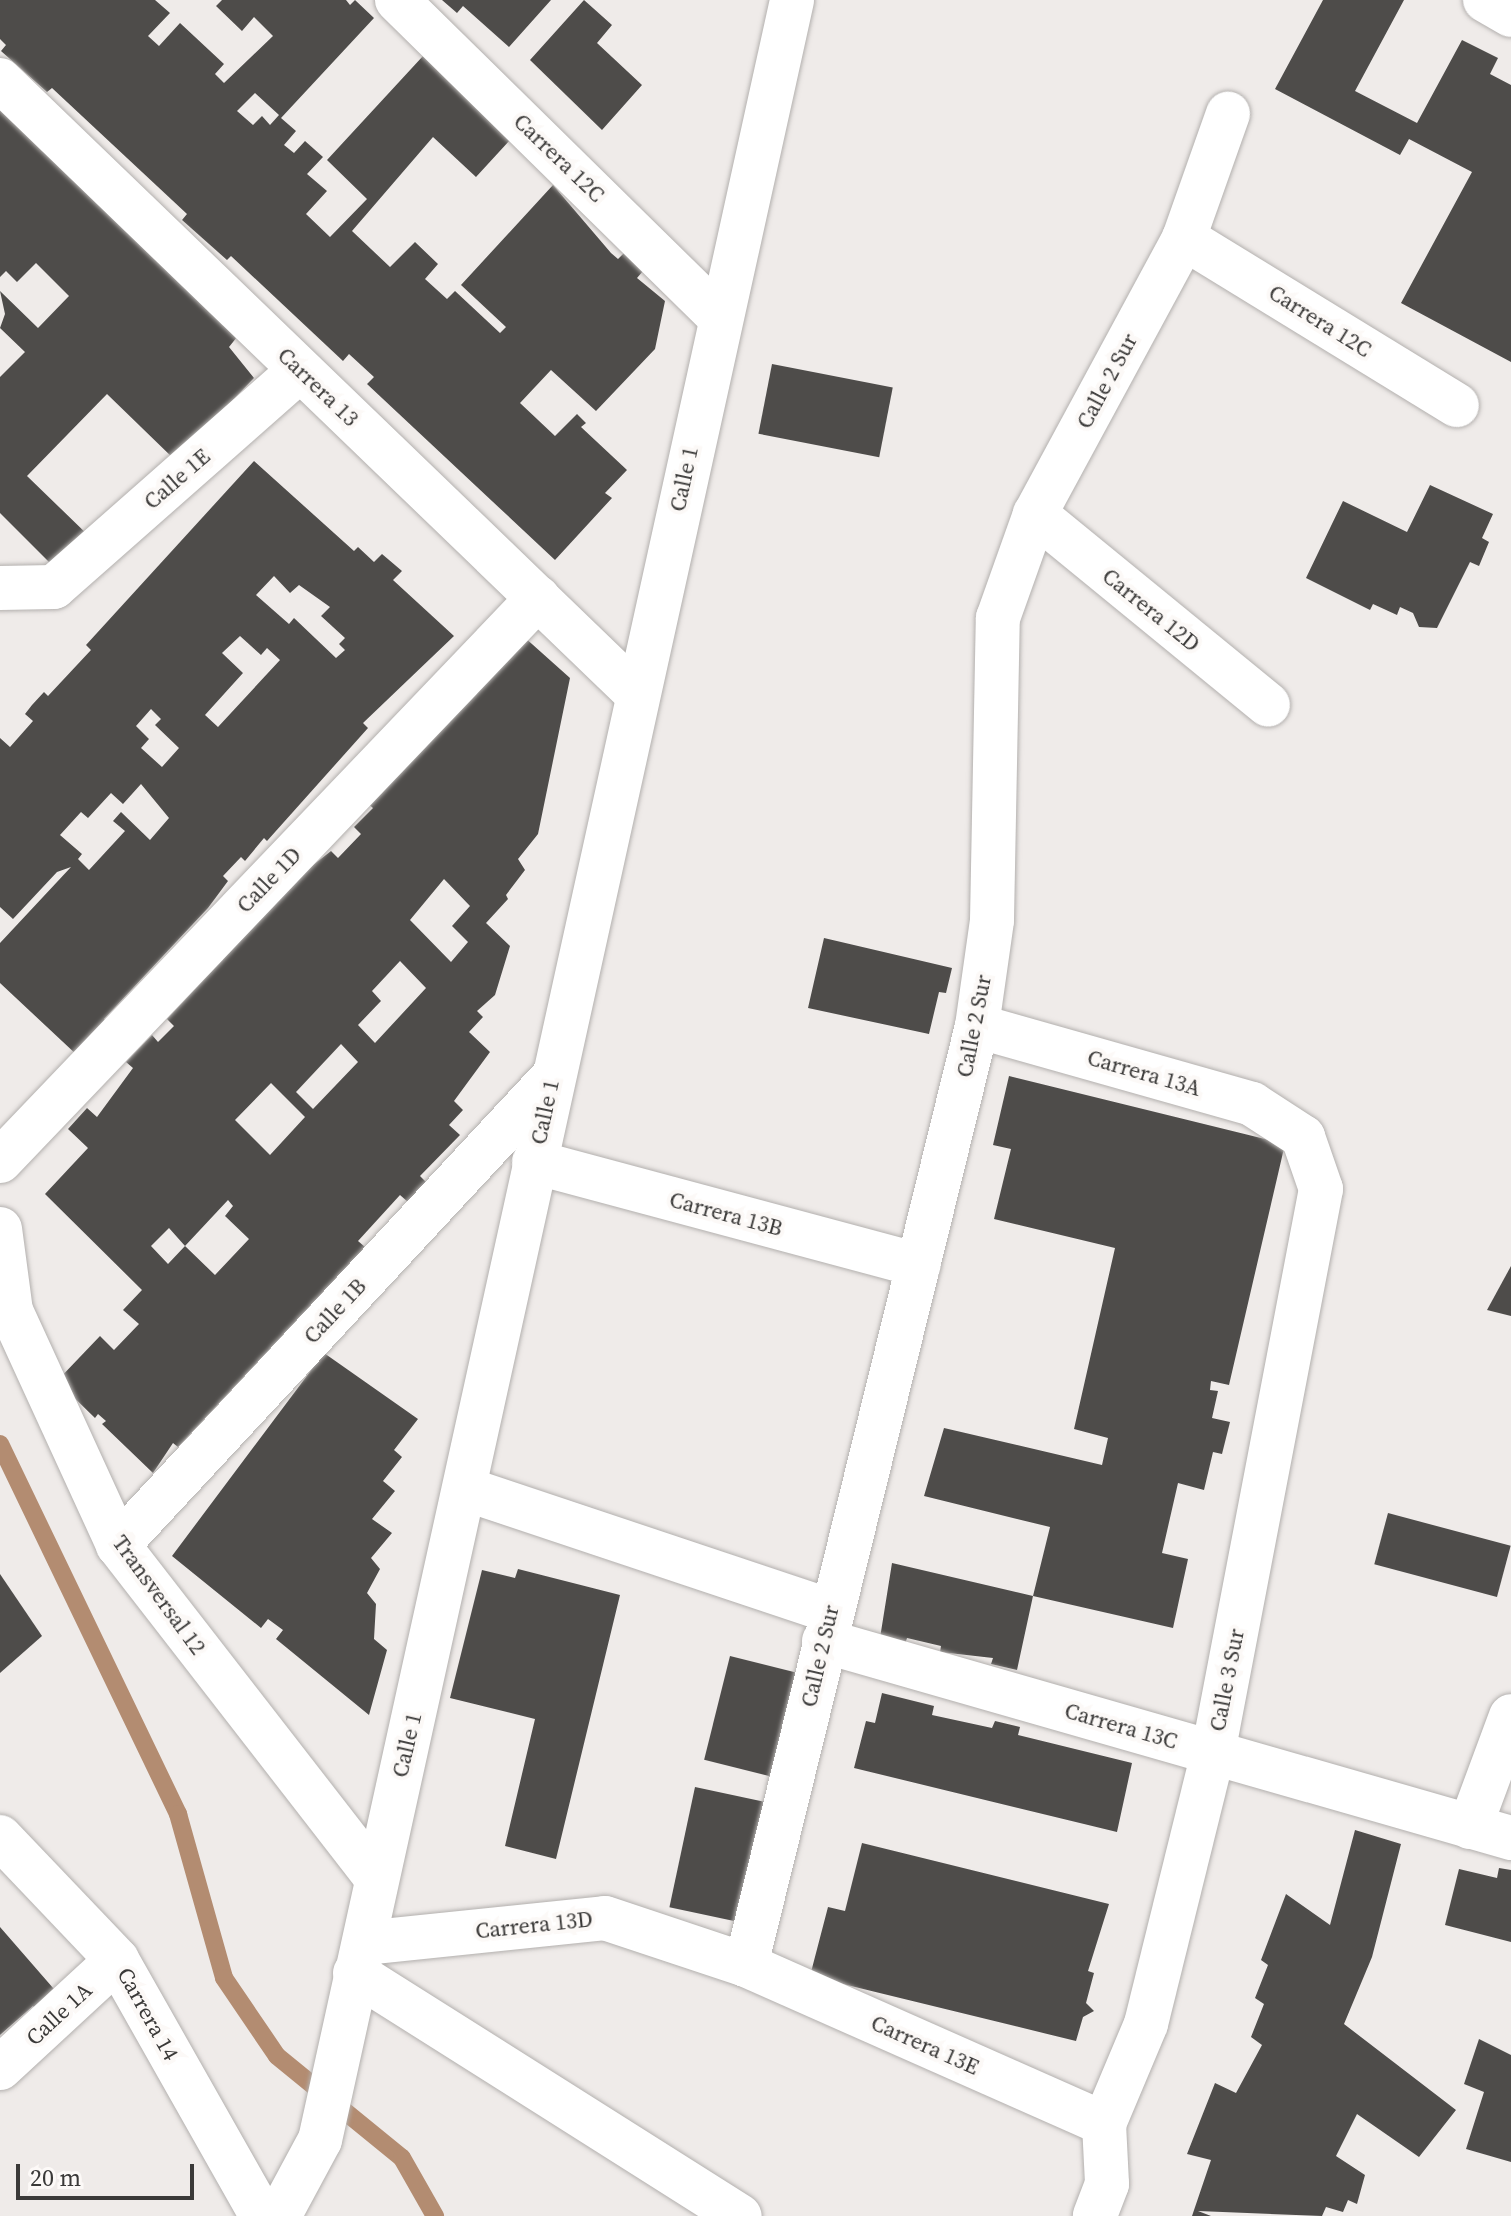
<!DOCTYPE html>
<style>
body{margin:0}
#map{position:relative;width:1511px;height:2216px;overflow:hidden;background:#efebe9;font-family:"Source Serif 4",serif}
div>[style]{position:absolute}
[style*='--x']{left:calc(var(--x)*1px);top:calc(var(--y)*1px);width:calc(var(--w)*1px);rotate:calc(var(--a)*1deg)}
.stream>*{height:18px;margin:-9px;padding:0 9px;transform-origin:9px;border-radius:9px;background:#b38c71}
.building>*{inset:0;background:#4e4c4a;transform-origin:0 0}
.roads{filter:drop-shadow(0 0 2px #b3b0ae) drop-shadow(0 0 2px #b3b0ae)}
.minor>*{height:44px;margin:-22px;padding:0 22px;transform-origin:22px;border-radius:22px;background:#fff}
span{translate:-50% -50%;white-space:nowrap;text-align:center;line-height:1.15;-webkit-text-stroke:8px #fcf9f7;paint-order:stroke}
.street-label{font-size:22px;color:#3a3938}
.scale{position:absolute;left:16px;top:2164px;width:178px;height:36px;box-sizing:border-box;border:4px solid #3a3938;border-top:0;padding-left:10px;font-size:24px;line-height:28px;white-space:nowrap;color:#3a3938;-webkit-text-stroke:6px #fcf9f7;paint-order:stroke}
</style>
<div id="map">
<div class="stream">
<div style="--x:0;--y:1444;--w:411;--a:64.3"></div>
<div style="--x:178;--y:1814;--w:170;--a:74.3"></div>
<div style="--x:224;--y:1978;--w:94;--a:55.8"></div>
<div style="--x:277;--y:2056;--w:161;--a:39.2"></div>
<div style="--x:402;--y:2158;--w:67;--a:60.4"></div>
</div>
<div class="building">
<div style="clip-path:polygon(evenodd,0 0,155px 0,170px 13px,148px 36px,159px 46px,180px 23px,224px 64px,215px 74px,224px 83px,273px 36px,254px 17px,242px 31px,216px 6px,222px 0,346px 0,350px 5px,355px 0,374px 18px,281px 118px,296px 131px,284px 145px,294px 153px,305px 141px,323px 157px,307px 174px,327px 191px,306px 214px,330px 237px,367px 199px,327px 160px,423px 56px,511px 139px,476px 177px,433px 137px,352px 231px,390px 267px,415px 242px,438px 264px,425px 279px,447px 299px,455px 291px,500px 333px,506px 327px,461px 285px,553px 185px,611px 253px,618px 259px,624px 253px,643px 271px,637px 278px,665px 301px,655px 349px,596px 411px,551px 370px,520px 403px,555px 436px,577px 414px,586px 423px,581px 427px,627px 470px,605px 493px,612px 498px,555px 560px,367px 384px,374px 377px,349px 354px,343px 361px,231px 256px,227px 260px,182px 220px,187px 214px,52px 88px,47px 92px,1px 51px,6px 45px,0 39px,0 0,255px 93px,279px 115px,270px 125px,262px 116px,253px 125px,237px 111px,255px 93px)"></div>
<div style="clip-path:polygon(442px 0,551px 0,509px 47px,463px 6px,457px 13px)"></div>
<div style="clip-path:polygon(584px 0,612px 25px,597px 43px,642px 85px,602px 130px,530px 60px)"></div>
<div style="clip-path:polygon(1323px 0,1404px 0,1355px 91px,1417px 123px,1462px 40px,1498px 58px,1490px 74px,1511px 85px,1511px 362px,1401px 303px,1472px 172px,1409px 139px,1400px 155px,1275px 89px)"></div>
<div style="clip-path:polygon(0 105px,237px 337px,229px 347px,254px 378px,175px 460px,107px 394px,27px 476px,91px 538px,71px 559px,49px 562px,0 513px,0 377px,25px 352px,0 328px,5px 314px,0 291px,38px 328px,69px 296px,36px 263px,17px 282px,6px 271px,0 277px)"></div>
<div style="left:772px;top:364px;width:123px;height:71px;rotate:11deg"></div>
<div style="clip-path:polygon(evenodd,254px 461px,354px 551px,358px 547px,374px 562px,382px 554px,402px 571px,393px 580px,454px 636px,363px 723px,368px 728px,267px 841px,264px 838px,245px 861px,241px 857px,223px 876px,228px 881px,208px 908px,104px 1019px,108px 1023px,78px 1056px,0 983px,0 943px,71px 867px,57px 872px,13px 919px,0 907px,0 738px,10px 747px,33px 721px,25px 714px,32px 705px,44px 692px,48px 696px,91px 650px,86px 645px,254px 461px,274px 576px,290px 593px,299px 585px,330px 607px,321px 616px,345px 638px,339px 644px,345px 650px,336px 658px,294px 618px,289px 624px,256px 595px,274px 576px,254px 461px,240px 636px,261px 655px,267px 648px,280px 660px,218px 727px,205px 715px,243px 673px,222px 653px,240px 636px,254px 461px,151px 709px,161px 719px,155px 725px,179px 748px,162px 767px,141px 748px,149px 739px,136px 726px,151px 709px,254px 461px,141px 784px,169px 818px,150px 840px,121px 812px,113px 821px,125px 831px,89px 870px,78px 859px,82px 854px,60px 835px,81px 812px,88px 818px,111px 793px,123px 804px,141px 784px)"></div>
<div style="clip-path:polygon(1430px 485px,1493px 514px,1482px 538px,1489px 542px,1479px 566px,1470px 562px,1437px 628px,1419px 627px,1413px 613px,1400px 607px,1397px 615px,1373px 604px,1370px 610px,1306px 578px,1343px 501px,1407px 532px)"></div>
<div style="clip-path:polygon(evenodd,523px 636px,570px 678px,538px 834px,518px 859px,525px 870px,506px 895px,508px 899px,486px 923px,510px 946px,495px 995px,477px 1011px,483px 1017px,469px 1032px,490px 1052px,454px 1101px,463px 1110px,449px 1125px,460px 1135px,420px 1176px,427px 1183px,408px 1202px,400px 1195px,358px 1241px,365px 1247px,178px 1447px,173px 1443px,153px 1473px,102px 1424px,106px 1421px,98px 1414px,95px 1418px,57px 1381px,100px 1336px,114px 1350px,139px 1324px,123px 1310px,142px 1290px,45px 1194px,88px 1148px,68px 1129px,87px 1108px,97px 1117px,133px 1068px,126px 1062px,152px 1035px,158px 1042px,174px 1026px,167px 1019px,308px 869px,331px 851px,338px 858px,361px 834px,354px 827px,373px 808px,366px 802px,523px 636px,444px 879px,470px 906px,452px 926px,468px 942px,451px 962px,410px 920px,444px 879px,523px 636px,400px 961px,426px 988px,375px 1043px,358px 1025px,381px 1001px,372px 991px,400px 961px,523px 636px,341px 1044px,358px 1062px,313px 1109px,296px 1092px,341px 1044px,523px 636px,271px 1083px,305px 1117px,270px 1155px,235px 1120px,271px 1083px,523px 636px,228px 1200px,233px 1206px,225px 1216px,249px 1239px,215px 1275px,185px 1246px,168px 1264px,151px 1246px,169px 1228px,185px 1246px,228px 1200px)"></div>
<div style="clip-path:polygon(824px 938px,952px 968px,946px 993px,939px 992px,929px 1034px,808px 1008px)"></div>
<div style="clip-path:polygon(1009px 1076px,1285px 1144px,1229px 1385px,1211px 1381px,1210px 1390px,1218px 1391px,1212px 1418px,1230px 1422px,1222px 1454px,1213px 1452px,1204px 1490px,1178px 1483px,1162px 1553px,1188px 1559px,1173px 1628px,1033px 1596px,1050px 1527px,924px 1496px,944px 1428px,1102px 1465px,1108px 1438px,1074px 1429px,1115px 1248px,994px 1219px,1011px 1149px,993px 1145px)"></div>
<div style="clip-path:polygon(1511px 1266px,1511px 1316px,1487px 1310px)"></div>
<div style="clip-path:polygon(324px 1353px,418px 1419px,394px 1450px,402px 1457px,383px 1481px,395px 1491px,372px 1519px,392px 1533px,371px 1558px,380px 1569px,367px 1593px,376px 1604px,374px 1639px,387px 1650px,369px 1715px,276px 1639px,283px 1630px,268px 1619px,261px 1628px,172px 1556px)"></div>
<div style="left:1388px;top:1513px;width:127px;height:53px;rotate:15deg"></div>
<div style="clip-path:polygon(892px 1563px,1033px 1596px,1017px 1670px,991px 1664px,993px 1658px,940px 1652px,941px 1646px,907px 1638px,905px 1644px,880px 1638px)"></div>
<div style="clip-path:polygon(518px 1569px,620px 1595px,556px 1859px,505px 1846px,535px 1719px,450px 1698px,482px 1570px,515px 1578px)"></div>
<div style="clip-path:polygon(0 1574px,42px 1636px,0 1673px)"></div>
<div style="left:730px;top:1656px;width:70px;height:107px;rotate:14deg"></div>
<div style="clip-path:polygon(882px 1693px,934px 1706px,932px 1715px,992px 1728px,995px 1721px,1020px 1727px,1018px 1735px,1132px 1763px,1117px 1832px,854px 1768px,866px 1721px,875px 1723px)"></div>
<div style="left:695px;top:1787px;width:72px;height:123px;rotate:12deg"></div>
<div style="clip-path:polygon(1355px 1830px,1401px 1844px,1372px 1957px,1344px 2024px,1456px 2110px,1419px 2157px,1357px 2114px,1336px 2156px,1365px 2175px,1357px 2204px,1348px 2200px,1343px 2212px,1326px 2207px,1322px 2216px,1198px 2211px,1211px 2216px,1192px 2216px,1211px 2160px,1187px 2154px,1215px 2083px,1236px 2093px,1262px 2045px,1251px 2037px,1264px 2004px,1255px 1998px,1268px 1965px,1261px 1960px,1286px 1894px,1330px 1925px)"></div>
<div style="clip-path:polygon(862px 1843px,1109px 1904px,1088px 1971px,1094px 1973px,1086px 2003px,1094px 2011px,1083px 2017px,1076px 2041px,810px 1976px,828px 1907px,845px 1911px)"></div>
<div style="clip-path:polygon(1499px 1868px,1511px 1870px,1511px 1942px,1445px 1925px,1459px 1869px,1497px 1878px)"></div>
<div style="clip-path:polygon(0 1927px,60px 1996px,41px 2014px,33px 2006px,0 2035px)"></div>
<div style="clip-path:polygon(1479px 2039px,1511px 2055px,1511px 2162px,1466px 2149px,1484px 2092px,1464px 2084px)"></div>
</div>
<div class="roads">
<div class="minor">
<div style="--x:397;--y:0;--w:453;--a:44.5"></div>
<div style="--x:1485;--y:0;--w:30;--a:30"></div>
<div style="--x:0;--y:80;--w:885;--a:43.95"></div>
<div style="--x:1184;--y:238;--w:320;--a:31.5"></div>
<div style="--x:1035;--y:514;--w:301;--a:39.3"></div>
<div style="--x:0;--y:588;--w:54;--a:-1.1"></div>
<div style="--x:54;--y:587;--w:328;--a:-41.4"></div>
<div style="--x:977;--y:1026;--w:286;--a:15.8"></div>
<div style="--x:1252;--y:1104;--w:61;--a:32.9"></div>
<div style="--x:1303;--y:1137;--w:55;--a:70.9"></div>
<div style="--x:1321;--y:1189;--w:574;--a:100.84"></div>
<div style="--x:1213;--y:1753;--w:279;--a:103.9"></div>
<div style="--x:1146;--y:2024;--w:108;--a:112.8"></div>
<div style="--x:1104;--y:2124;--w:60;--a:87.1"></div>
<div style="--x:1107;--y:2184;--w:34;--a:111"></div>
<div style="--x:0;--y:1161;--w:779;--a:-46.3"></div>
<div style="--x:534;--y:1162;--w:398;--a:15"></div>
<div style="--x:0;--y:1229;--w:83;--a:82.4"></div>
<div style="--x:11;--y:1311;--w:257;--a:65.4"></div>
<div style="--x:118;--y:1545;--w:421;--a:52.2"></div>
<div style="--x:466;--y:1489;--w:385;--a:18.5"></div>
<div style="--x:118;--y:1545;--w:638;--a:-47.1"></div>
<div style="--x:824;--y:1641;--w:715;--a:16"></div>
<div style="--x:1470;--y:1827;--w:118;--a:-69.7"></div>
<div style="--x:0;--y:1837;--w:170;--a:46.4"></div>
<div style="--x:117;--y:1960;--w:294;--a:60.5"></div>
<div style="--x:364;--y:1943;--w:242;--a:-5.9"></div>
<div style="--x:605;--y:1918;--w:149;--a:18.4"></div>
<div style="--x:746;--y:1965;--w:392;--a:23.9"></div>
<div style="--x:746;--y:1965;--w:967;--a:-76.18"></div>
<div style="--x:977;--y:1026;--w:107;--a:-81.9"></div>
<div style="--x:992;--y:920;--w:302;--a:-88.9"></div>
<div style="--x:998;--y:618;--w:110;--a:-70.4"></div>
<div style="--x:1035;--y:514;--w:314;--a:-61.6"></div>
<div style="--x:1184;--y:238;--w:132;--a:-70.5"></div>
<div style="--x:355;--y:1973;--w:455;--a:32.3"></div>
<div style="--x:0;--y:2068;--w:159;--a:-42.7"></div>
<div style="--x:279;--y:2216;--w:86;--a:-61.7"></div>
<div style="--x:320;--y:2140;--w:2191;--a:-77.56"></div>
</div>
</div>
<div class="street-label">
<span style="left:559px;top:158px;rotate:44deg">Carrera 12C</span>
<span style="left:1320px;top:321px;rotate:32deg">Carrera 12C</span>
<span style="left:1107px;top:381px;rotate:-62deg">Calle 2 Sur</span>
<span style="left:318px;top:387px;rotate:44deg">Carrera 13</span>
<span style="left:177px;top:479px;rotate:-41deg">Calle 1E</span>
<span style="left:684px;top:479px;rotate:-78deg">Calle 1</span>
<span style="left:1151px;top:610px;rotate:39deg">Carrera 12D</span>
<span style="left:269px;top:880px;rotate:-46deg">Calle 1D</span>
<span style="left:974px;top:1026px;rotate:-79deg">Calle 2 Sur</span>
<span style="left:1144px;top:1073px;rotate:16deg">Carrera 13A</span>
<span style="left:545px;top:1112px;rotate:-78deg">Calle 1</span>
<span style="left:726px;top:1214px;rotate:15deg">Carrera 13B</span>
<span style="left:335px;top:1311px;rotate:-47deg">Calle 1B</span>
<span style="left:159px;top:1595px;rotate:54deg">Transversal 12</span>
<span style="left:820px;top:1656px;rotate:-77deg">Calle 2 Sur</span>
<span style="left:1227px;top:1680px;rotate:-79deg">Calle 3 Sur</span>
<span style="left:1121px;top:1726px;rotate:16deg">Carrera 13C</span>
<span style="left:407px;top:1745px;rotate:-77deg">Calle 1</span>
<span style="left:534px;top:1925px;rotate:-6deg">Carrera 13D</span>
<span style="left:59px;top:2014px;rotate:-43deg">Calle 1A</span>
<span style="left:148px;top:2014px;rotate:61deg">Carrera 14</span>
<span style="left:925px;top:2045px;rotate:24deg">Carrera 13E</span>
</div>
<div class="scale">20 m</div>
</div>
